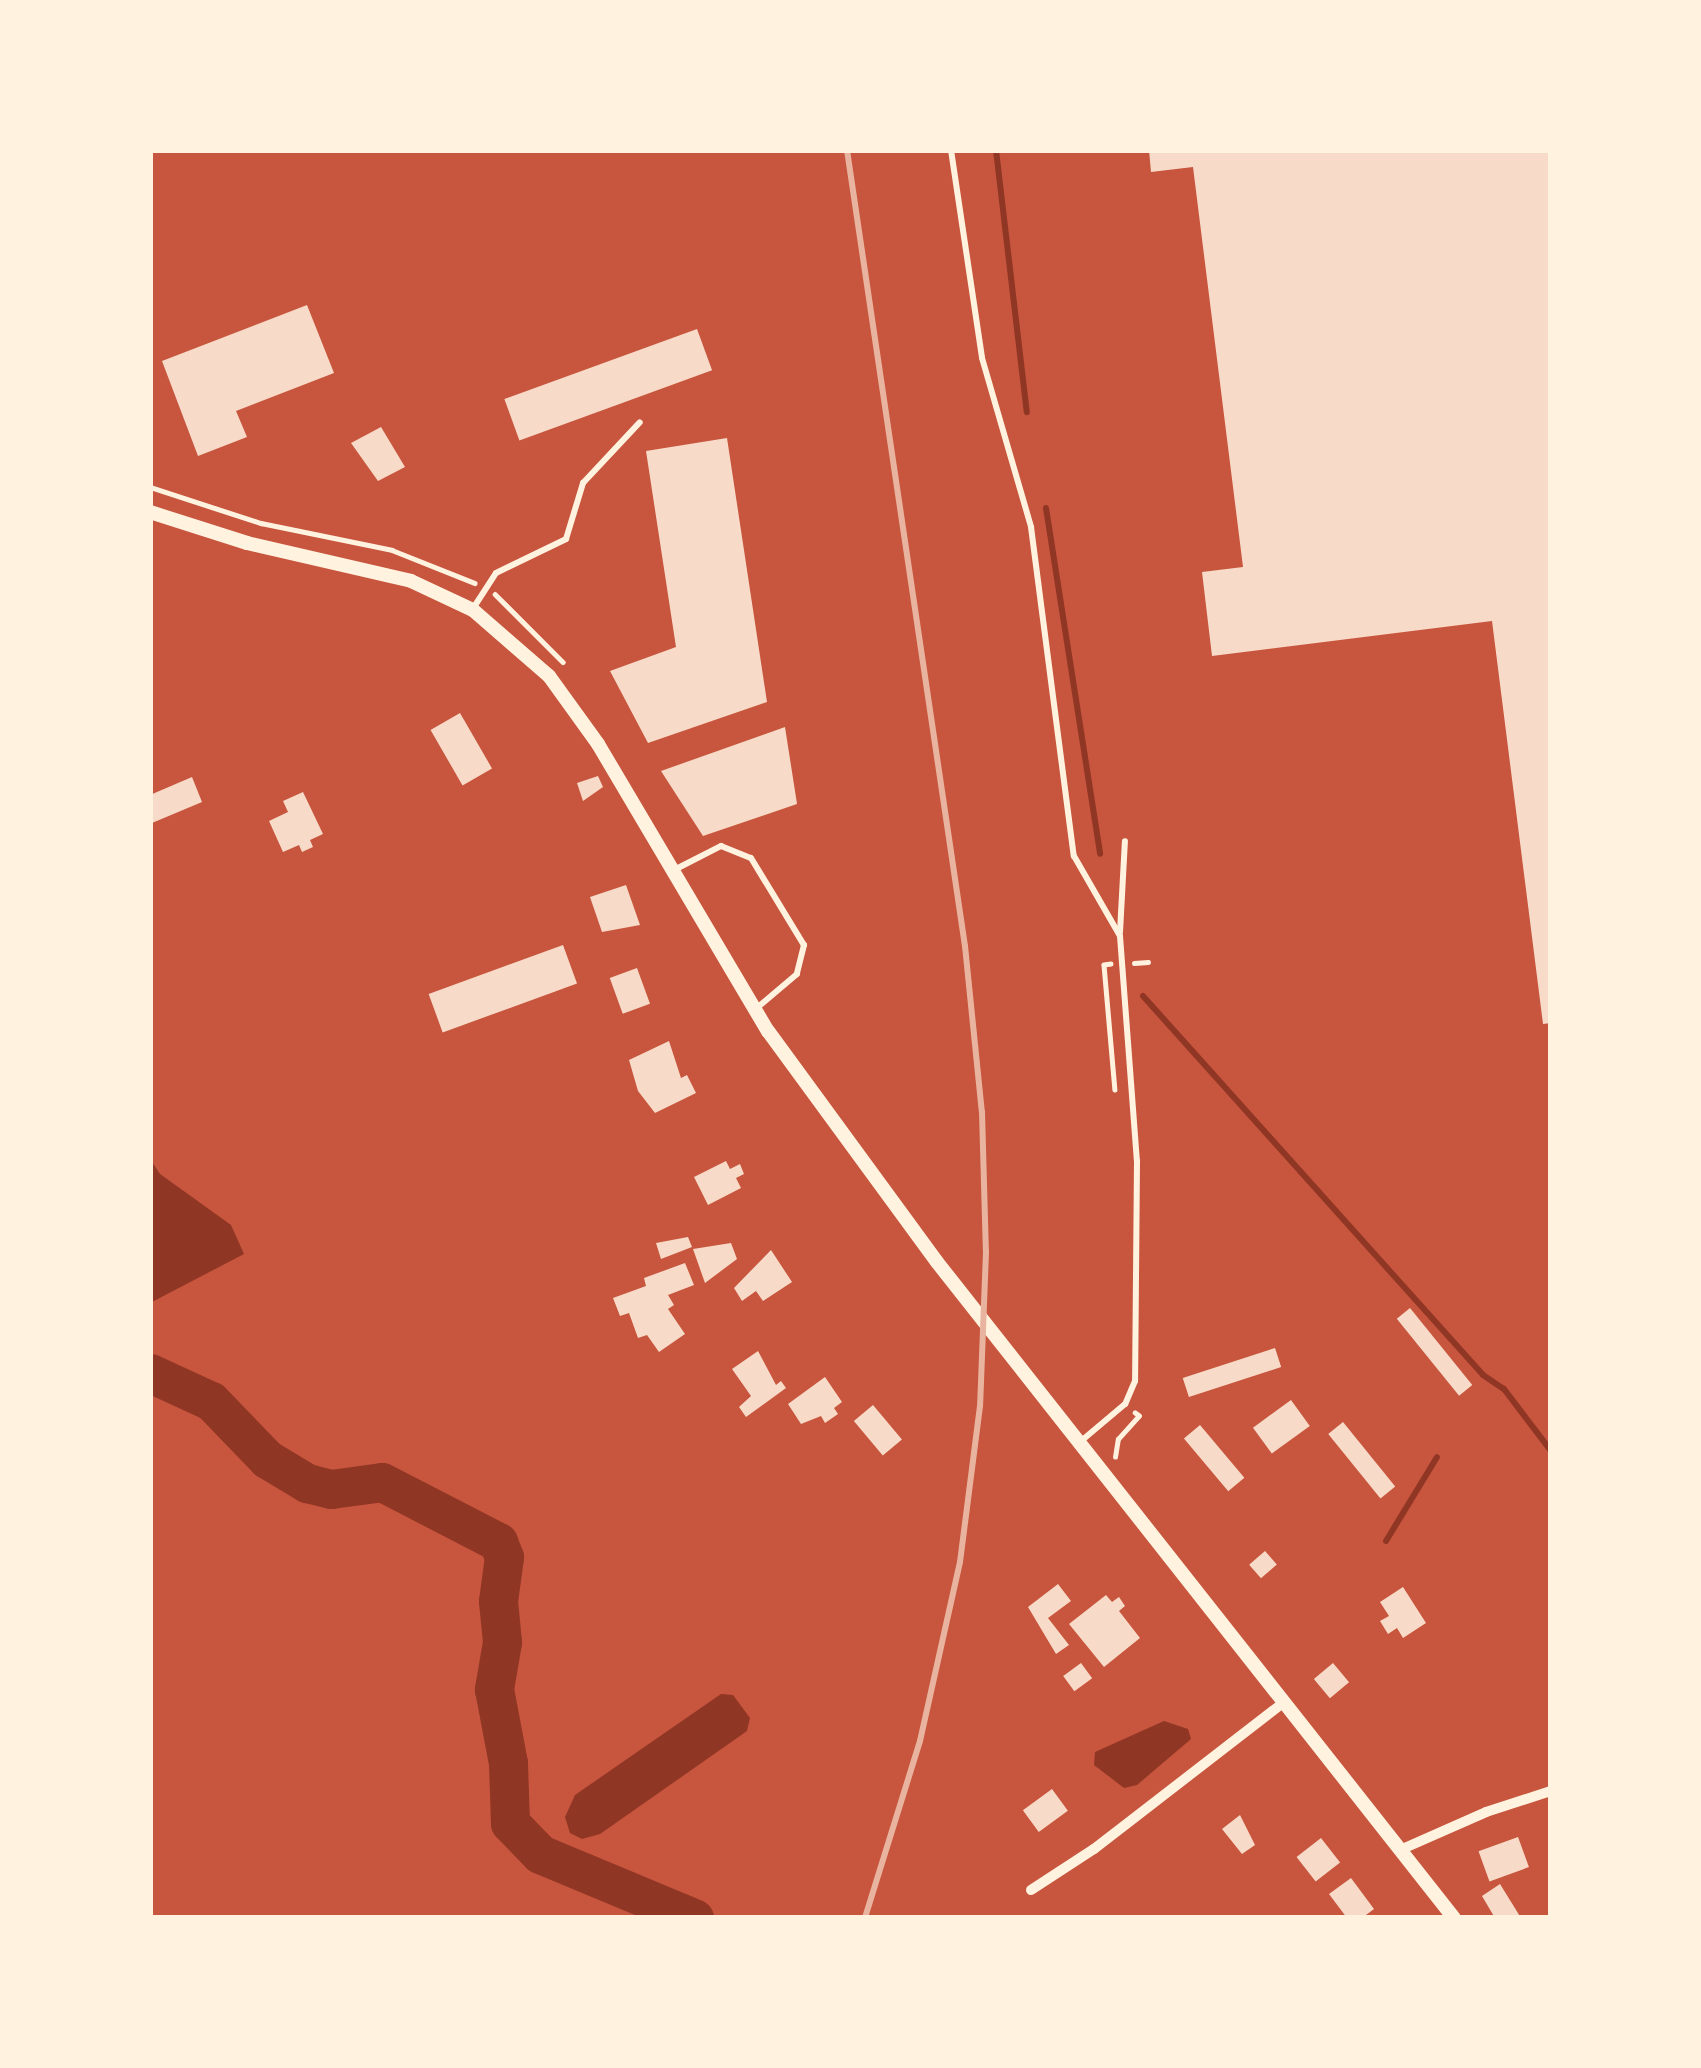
<!DOCTYPE html>
<style>
body{margin:0}
#map{position:relative;width:1701px;height:2068px;overflow:hidden;background:#c8553d;font-family:Lato,sans-serif}
div>[style]{position:absolute}
[style*='--x']{left:calc(var(--x)*1px);top:calc(var(--y)*1px);width:calc(var(--w)*1px);rotate:calc(var(--a)*1deg)}
.water>*{inset:0;background:#8f3625}
.stream>*{height:6px;margin:-3px;padding:0 3px;transform-origin:3px;border-radius:3px;background:#8f3625}
.river>*{height:39px;margin:-19.5px;padding:0 19.5px;transform-origin:19.5px;border-radius:19.5px;background:#8f3625}
.building>*{inset:0;background:#f7dbc8;transform-origin:0 0}
.path>*{height:4.5px;margin:-2.25px;padding:0 2.25px;transform-origin:2.25px;border-radius:2.25px;background:#fff3e0}
.service>*{height:6px;margin:-3px;padding:0 3px;transform-origin:3px;border-radius:3px;background:#fff3e0}
.minor>*{height:10px;margin:-5px;padding:0 5px;transform-origin:5px;border-radius:5px;background:#fff3e0}
.tertiary>*{height:14px;margin:-7px;padding:0 7px;transform-origin:7px;border-radius:7px;background:#fff3e0}
.rail>*{height:6px;margin:-3px;padding:0 3px;transform-origin:3px;border-radius:3px;background:#e9b49f}
span{translate:-50% -50%;white-space:nowrap;text-align:center;line-height:1.15;-webkit-text-stroke:9px #fff3e0;paint-order:stroke}
.frame{position:absolute;inset:0;border:153px solid #fff3e0;pointer-events:none}
</style>
<div id="map">
<div class="water">
<div style="clip-path:polygon(150px 1159px,160px 1174px,231px 1225px,244px 1254px,150px 1303px)"></div>
<div style="clip-path:polygon(721px 1694px,733px 1695px,750px 1718px,747px 1731px,600px 1834px,582px 1839px,570px 1833px,565px 1817px,575px 1795px)"></div>
<div style="clip-path:polygon(1164px 1721px,1188px 1729px,1191px 1739px,1137px 1785px,1124px 1788px,1094px 1765px,1095px 1752px)"></div>
</div>
<div class="stream">
<div style="--x:996;--y:150;--w:264;--a:83.3"></div>
<div style="--x:1046;--y:508;--w:350;--a:81.1"></div>
<div style="--x:1143;--y:996;--w:509;--a:48.1"></div>
<div style="--x:1483;--y:1375;--w:25;--a:34"></div>
<div style="--x:1504;--y:1389;--w:78;--a:52.8"></div>
<div style="--x:1386;--y:1541;--w:98;--a:-58.7"></div>
</div>
<div class="river">
<div style="--x:150;--y:1373;--w:67;--a:24.7"></div>
<div style="--x:211;--y:1401;--w:81;--a:46"></div>
<div style="--x:267;--y:1459;--w:47;--a:31"></div>
<div style="--x:307;--y:1483;--w:25;--a:14"></div>
<div style="--x:331;--y:1489;--w:51;--a:-7.8"></div>
<div style="--x:382;--y:1482;--w:131;--a:27.3"></div>
<div style="--x:498;--y:1542;--w:16;--a:68"></div>
<div style="--x:504;--y:1557;--w:44;--a:97.8"></div>
<div style="--x:498;--y:1601;--w:41;--a:84.4"></div>
<div style="--x:502;--y:1642;--w:48;--a:99.7"></div>
<div style="--x:494;--y:1689;--w:75;--a:79.3"></div>
<div style="--x:508;--y:1763;--w:60;--a:88.1"></div>
<div style="--x:510;--y:1823;--w:43;--a:45.9"></div>
<div style="--x:540;--y:1854;--w:167;--a:22.6"></div>
</div>
<div class="building">
<div style="clip-path:polygon(1149px 150px,1551px 150px,1551px 1023px,1543px 1024px,1492px 621px,1212px 656px,1202px 572px,1243px 567px,1193px 167px,1151px 172px)"></div>
<div style="clip-path:polygon(307px 305px,334px 373px,236px 411px,247px 437px,198px 456px,162px 361px)"></div>
<div style="left:697px;top:329px;width:44px;height:205px;rotate:70deg"></div>
<div style="clip-path:polygon(381px 427px,405px 467px,378px 481px,351px 443px)"></div>
<div style="clip-path:polygon(727px 438px,767px 702px,648px 743px,610px 671px,676px 647px,646px 451px)"></div>
<div style="left:460px;top:713px;width:64px;height:34px;rotate:60deg"></div>
<div style="clip-path:polygon(785px 727px,797px 804px,703px 836px,661px 771px)"></div>
<div style="clip-path:polygon(598px 776px,603px 787px,583px 801px,577px 783px)"></div>
<div style="clip-path:polygon(192px 777px,202px 802px,152px 823px,150px 795px)"></div>
<div style="clip-path:polygon(303px 792px,323px 834px,310px 840px,313px 847px,302px 852px,299px 845px,283px 852px,269px 821px,288px 812px,283px 801px)"></div>
<div style="clip-path:polygon(626px 885px,640px 925px,602px 932px,590px 897px)"></div>
<div style="left:563px;top:945px;width:41px;height:143px;rotate:70deg"></div>
<div style="left:637px;top:968px;width:38px;height:29px;rotate:70deg"></div>
<div style="clip-path:polygon(669px 1041px,681px 1078px,687px 1075px,696px 1093px,655px 1113px,638px 1091px,629px 1060px)"></div>
<div style="clip-path:polygon(726px 1161px,730px 1169px,740px 1164px,744px 1174px,736px 1178px,741px 1188px,708px 1205px,694px 1177px)"></div>
<div style="clip-path:polygon(688px 1237px,692px 1247px,661px 1259px,656px 1243px)"></div>
<div style="clip-path:polygon(731px 1243px,737px 1259px,705px 1283px,693px 1249px)"></div>
<div style="clip-path:polygon(771px 1250px,792px 1282px,763px 1301px,756px 1291px,742px 1301px,734px 1288px)"></div>
<div style="clip-path:polygon(685px 1263px,694px 1285px,668px 1295px,674px 1305px,668px 1309px,685px 1334px,659px 1352px,647px 1335px,638px 1338px,629px 1313px,620px 1316px,613px 1298px,646px 1286px,644px 1278px)"></div>
<div style="left:1410px;top:1308px;width:99px;height:17px;rotate:51deg"></div>
<div style="left:1275px;top:1348px;width:20px;height:97px;rotate:72deg"></div>
<div style="clip-path:polygon(758px 1351px,776px 1385px,781px 1381px,786px 1388px,746px 1417px,739px 1407px,751px 1396px,732px 1369px)"></div>
<div style="clip-path:polygon(825px 1377px,842px 1402px,834px 1408px,838px 1414px,825px 1423px,821px 1416px,801px 1424px,788px 1404px)"></div>
<div style="left:1291px;top:1400px;width:32px;height:47px;rotate:54deg"></div>
<div style="left:873px;top:1405px;width:45px;height:25px;rotate:50deg"></div>
<div style="left:1343px;top:1422px;width:83px;height:19px;rotate:51deg"></div>
<div style="left:1200px;top:1425px;width:69px;height:21px;rotate:50deg"></div>
<div style="left:1265px;top:1551px;width:18px;height:21px;rotate:49deg"></div>
<div style="clip-path:polygon(1058px 1584px,1071px 1601px,1048px 1618px,1069px 1645px,1056px 1654px,1028px 1607px)"></div>
<div style="clip-path:polygon(1403px 1587px,1426px 1623px,1403px 1638px,1397px 1628px,1388px 1634px,1380px 1621px,1389px 1616px,1380px 1602px)"></div>
<div style="clip-path:polygon(1106px 1595px,1112px 1602px,1119px 1597px,1125px 1606px,1119px 1611px,1140px 1638px,1104px 1667px,1069px 1624px)"></div>
<div style="left:1081px;top:1663px;width:19px;height:22px;rotate:54deg"></div>
<div style="left:1333px;top:1663px;width:25px;height:25px;rotate:50deg"></div>
<div style="left:1052px;top:1789px;width:27px;height:36px;rotate:54deg"></div>
<div style="clip-path:polygon(1240px 1815px,1255px 1845px,1242px 1854px,1222px 1829px)"></div>
<div style="left:1518px;top:1837px;width:32px;height:42px;rotate:70deg"></div>
<div style="left:1321px;top:1838px;width:31px;height:31px;rotate:52deg"></div>
<div style="clip-path:polygon(1351px 1878px,1374px 1909px,1362px 1918px,1347px 1918px,1329px 1894px)"></div>
<div style="clip-path:polygon(1500px 1884px,1521px 1918px,1495px 1918px,1482px 1896px)"></div>
</div>
<div class="path">
<div style="--x:150;--y:487;--w:117;--a:18"></div>
<div style="--x:261;--y:523;--w:134;--a:11.6"></div>
<div style="--x:392;--y:550;--w:89;--a:21.7"></div>
<div style="--x:495;--y:594;--w:96;--a:45"></div>
<div style="--x:1134;--y:963;--w:14;--a:-4"></div>
<div style="--x:1111;--y:964;--w:7;--a:172"></div>
<div style="--x:1104;--y:965;--w:125;--a:85"></div>
<div style="--x:1115;--y:1457;--w:18;--a:-81"></div>
<div style="--x:1118;--y:1439;--w:31;--a:-48"></div>
<div style="--x:1139;--y:1416;--w:5;--a:-143"></div>
</div>
<div class="service">
<div style="--x:951;--y:150;--w:210;--a:81.5"></div>
<div style="--x:982;--y:358;--w:176;--a:73.8"></div>
<div style="--x:1031;--y:527;--w:332;--a:82.6"></div>
<div style="--x:1074;--y:856;--w:92;--a:60.1"></div>
<div style="--x:1120;--y:936;--w:226;--a:85.7"></div>
<div style="--x:1137;--y:1161;--w:220;--a:90.5"></div>
<div style="--x:1135;--y:1381;--w:25;--a:113"></div>
<div style="--x:1125;--y:1404;--w:57;--a:139.9"></div>
<div style="--x:474;--y:607;--w:40;--a:-57.1"></div>
<div style="--x:496;--y:573;--w:78;--a:-25.9"></div>
<div style="--x:566;--y:539;--w:59;--a:-73.1"></div>
<div style="--x:583;--y:483;--w:83;--a:-46.9"></div>
<div style="--x:674;--y:870;--w:53;--a:-27.1"></div>
<div style="--x:721;--y:846;--w:32;--a:22"></div>
<div style="--x:751;--y:858;--w:102;--a:58.7"></div>
<div style="--x:804;--y:945;--w:30;--a:104"></div>
<div style="--x:797;--y:974;--w:51;--a:139.8"></div>
<div style="--x:1120;--y:932;--w:91;--a:-86.9"></div>
</div>
<div class="minor">
<div style="--x:1400;--y:1850;--w:94;--a:-23.8"></div>
<div style="--x:1486;--y:1812;--w:68;--a:-17.9"></div>
<div style="--x:1031;--y:1890;--w:75;--a:-33.1"></div>
<div style="--x:1094;--y:1849;--w:239;--a:-37.7"></div>
</div>
<div class="tertiary">
<div style="--x:150;--y:512;--w:102;--a:17.7"></div>
<div style="--x:247;--y:543;--w:168;--a:13"></div>
<div style="--x:411;--y:581;--w:68;--a:25.1"></div>
<div style="--x:473;--y:610;--w:101;--a:41"></div>
<div style="--x:549;--y:676;--w:84;--a:54.2"></div>
<div style="--x:598;--y:744;--w:334;--a:59.4"></div>
<div style="--x:768;--y:1031;--w:286;--a:53.8"></div>
<div style="--x:937;--y:1262;--w:835;--a:51.76"></div>
</div>
<div class="rail">
<div style="--x:847;--y:150;--w:805;--a:81.57"></div>
<div style="--x:965;--y:946;--w:167;--a:84.2"></div>
<div style="--x:982;--y:1112;--w:140;--a:88.4"></div>
<div style="--x:986;--y:1252;--w:154;--a:92.2"></div>
<div style="--x:980;--y:1406;--w:157;--a:97.3"></div>
<div style="--x:960;--y:1562;--w:183;--a:102.6"></div>
<div style="--x:920;--y:1741;--w:185;--a:107.3"></div>
</div>
<div class="frame"></div>
</div>
